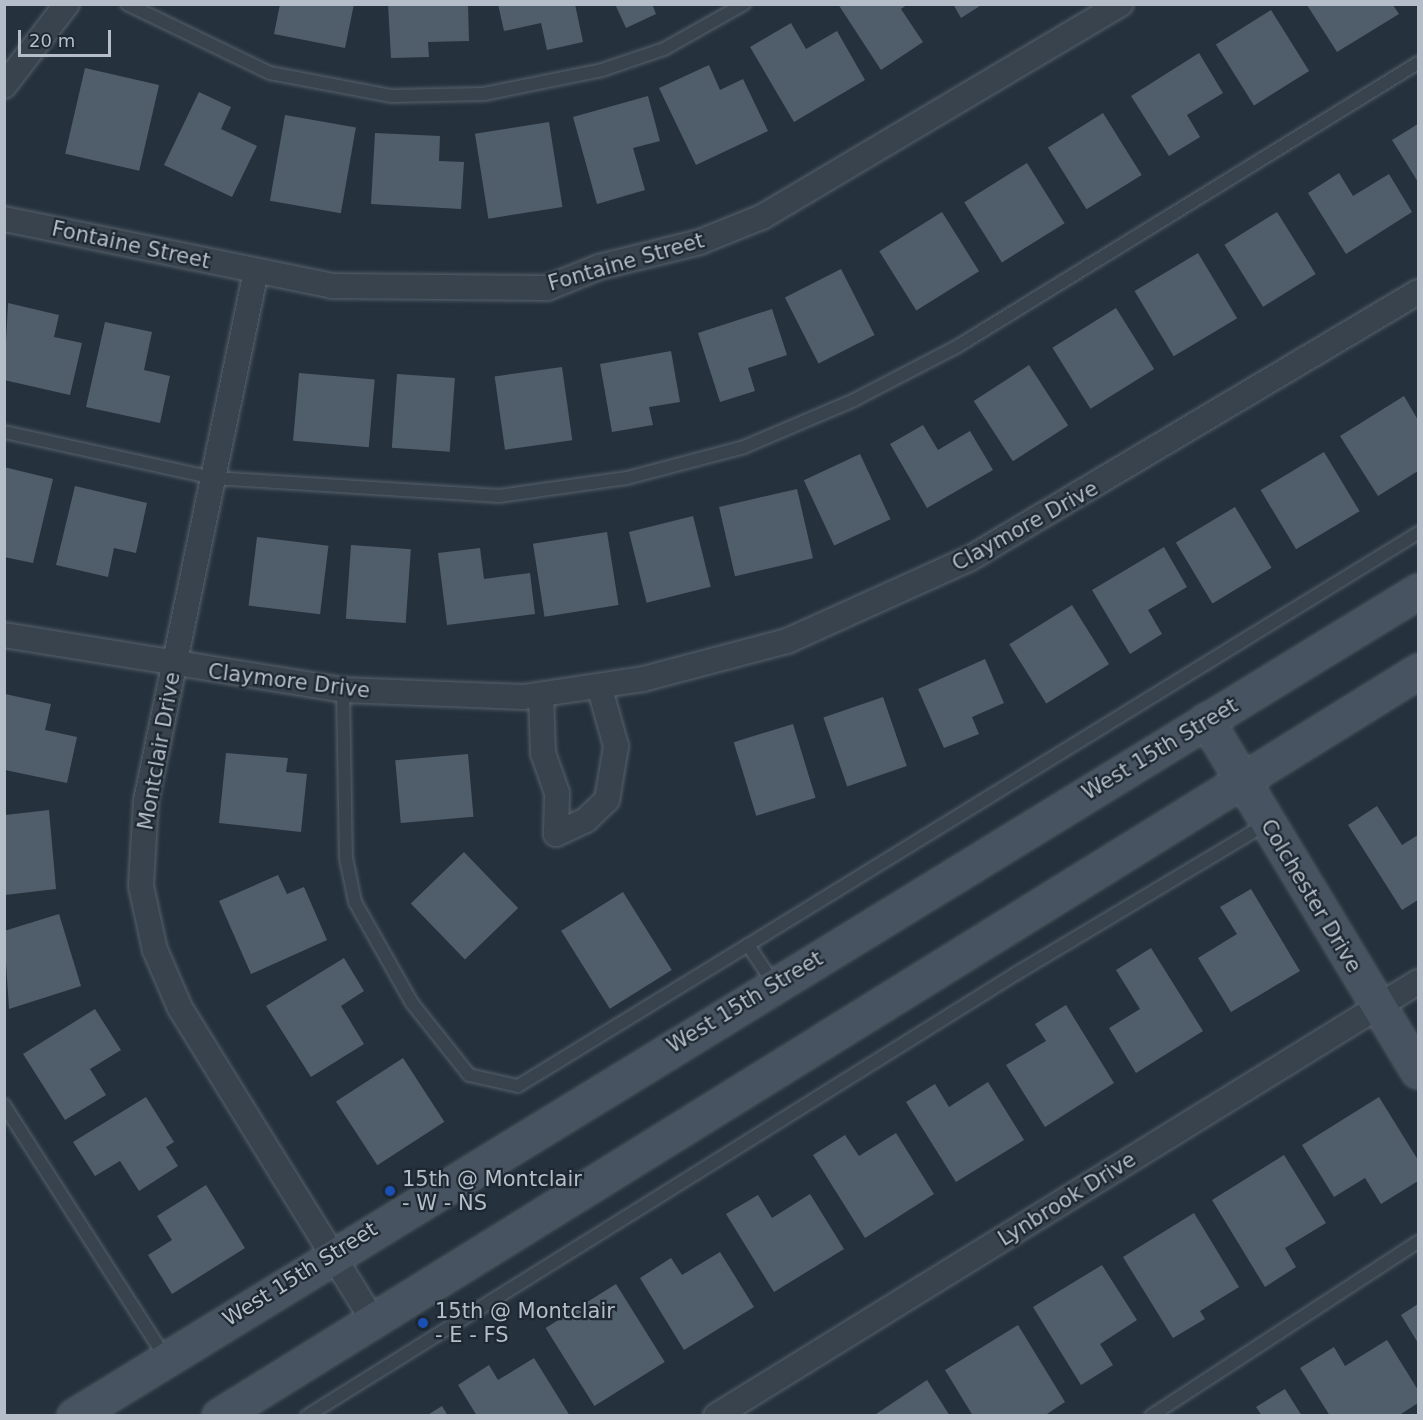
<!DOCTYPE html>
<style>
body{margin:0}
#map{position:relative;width:1423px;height:1420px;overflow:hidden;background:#25323d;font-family:"DejaVu Sans",sans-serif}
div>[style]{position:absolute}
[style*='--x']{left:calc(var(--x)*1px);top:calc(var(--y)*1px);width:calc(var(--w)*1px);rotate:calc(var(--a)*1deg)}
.building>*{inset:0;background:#505d6b;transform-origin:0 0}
.roads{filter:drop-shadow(0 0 2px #57616b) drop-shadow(0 0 2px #57616b)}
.lane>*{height:12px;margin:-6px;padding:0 6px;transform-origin:6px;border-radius:6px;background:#39434d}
.street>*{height:24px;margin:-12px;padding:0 12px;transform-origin:12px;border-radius:12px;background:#39434d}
.secondary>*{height:33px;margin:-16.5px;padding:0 16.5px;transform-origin:16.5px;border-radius:16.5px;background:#475360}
.dots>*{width:16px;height:16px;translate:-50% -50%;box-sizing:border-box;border:3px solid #1e2832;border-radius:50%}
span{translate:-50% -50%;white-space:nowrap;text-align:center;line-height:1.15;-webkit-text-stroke:4.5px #1e2832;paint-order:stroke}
.street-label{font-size:21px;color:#b5bec8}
.poi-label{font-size:21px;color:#b5bec8}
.left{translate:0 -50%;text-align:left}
.frame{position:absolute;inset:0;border:6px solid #b5bec8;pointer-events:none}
.scale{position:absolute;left:18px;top:30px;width:93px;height:27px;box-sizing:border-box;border:3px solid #b5bec8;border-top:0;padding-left:8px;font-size:18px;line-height:21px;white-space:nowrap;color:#b5bec8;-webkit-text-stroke:4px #1e2832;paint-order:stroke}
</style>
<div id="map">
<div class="building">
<div style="clip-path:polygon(280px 4px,354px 4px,345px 48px,274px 34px)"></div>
<div style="clip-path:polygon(388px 4px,468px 4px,469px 41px,428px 42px,429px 57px,391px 58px)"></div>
<div style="clip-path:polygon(498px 4px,575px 4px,583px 42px,547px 50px,541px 23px,504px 31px)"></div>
<div style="clip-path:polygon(615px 4px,652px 4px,656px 14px,626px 28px)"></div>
<div style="clip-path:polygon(838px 4px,908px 4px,901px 9px,923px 42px,881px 70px)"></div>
<div style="clip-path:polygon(953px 4px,983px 4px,961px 18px)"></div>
<div style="clip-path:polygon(1307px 5px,1393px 5px,1399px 14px,1337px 52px)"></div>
<div style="left:1271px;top:10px;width:72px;height:65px;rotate:58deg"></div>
<div style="clip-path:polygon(791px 23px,806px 49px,837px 31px,865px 80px,794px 122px,750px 47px)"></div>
<div style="clip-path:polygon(1199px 53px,1223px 93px,1187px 115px,1200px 137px,1169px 156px,1131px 96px)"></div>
<div style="clip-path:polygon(709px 65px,720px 90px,743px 79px,768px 131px,696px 165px,659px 88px)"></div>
<div style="left:85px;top:68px;width:76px;height:88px;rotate:13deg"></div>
<div style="clip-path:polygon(199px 92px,231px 107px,221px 129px,257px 146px,232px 197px,164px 165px)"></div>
<div style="clip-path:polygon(648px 96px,660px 141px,633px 148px,645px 190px,597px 204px,573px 117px)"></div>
<div style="left:1103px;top:113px;width:73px;height:65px;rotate:58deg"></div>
<div style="left:285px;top:115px;width:72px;height:87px;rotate:10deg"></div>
<div style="left:549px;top:122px;width:86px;height:75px;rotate:81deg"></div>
<div style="clip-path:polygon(1418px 124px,1418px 182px,1392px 140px)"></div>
<div style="clip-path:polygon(375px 133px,440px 136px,439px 161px,464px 162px,461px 209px,371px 204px)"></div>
<div style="left:1027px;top:163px;width:71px;height:74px;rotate:58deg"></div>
<div style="clip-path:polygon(1339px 173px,1353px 196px,1389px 174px,1412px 212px,1346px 254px,1308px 193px)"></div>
<div style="left:942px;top:212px;width:70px;height:74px;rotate:58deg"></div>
<div style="left:1277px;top:212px;width:73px;height:62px;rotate:58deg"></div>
<div style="left:1198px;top:253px;width:76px;height:74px;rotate:59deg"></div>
<div style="left:841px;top:269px;width:74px;height:63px;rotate:63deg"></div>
<div style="clip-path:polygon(8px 303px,59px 315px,54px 337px,82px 343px,70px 395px,4px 380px)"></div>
<div style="left:1116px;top:308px;width:72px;height:75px;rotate:58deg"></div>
<div style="clip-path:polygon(772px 309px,787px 355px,748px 368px,755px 391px,720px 402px,698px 333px)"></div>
<div style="clip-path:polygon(105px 322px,152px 332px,144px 370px,170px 376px,160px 423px,86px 407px)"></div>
<div style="clip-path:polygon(671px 351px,680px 402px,649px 407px,653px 425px,612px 432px,600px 364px)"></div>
<div style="left:1029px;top:365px;width:72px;height:66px;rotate:57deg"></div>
<div style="left:562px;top:367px;width:74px;height:68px;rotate:82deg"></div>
<div style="left:299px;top:373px;width:76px;height:68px;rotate:5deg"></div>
<div style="left:397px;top:374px;width:58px;height:74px;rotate:4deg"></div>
<div style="clip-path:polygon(1404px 396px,1418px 420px,1418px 471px,1378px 496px,1340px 436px)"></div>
<div style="clip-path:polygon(923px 425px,938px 450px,970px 431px,993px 470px,927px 508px,890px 444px)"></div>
<div style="left:1324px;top:452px;width:69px;height:74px;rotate:59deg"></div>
<div style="left:860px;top:454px;width:72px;height:62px;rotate:65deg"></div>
<div style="clip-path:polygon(4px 467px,53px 479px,33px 563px,4px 557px)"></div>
<div style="clip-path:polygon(75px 486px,147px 503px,136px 553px,114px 548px,108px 577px,56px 565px)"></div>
<div style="left:797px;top:489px;width:71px;height:80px;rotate:77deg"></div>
<div style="left:1235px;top:507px;width:71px;height:69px;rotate:59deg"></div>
<div style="left:693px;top:516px;width:73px;height:66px;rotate:76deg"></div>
<div style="left:607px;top:532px;width:74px;height:75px;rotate:81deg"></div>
<div style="left:257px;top:537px;width:72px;height:69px;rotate:7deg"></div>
<div style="left:351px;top:545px;width:60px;height:74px;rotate:4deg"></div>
<div style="clip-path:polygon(1164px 547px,1187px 587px,1148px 610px,1162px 634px,1130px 654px,1092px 590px)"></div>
<div style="clip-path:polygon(480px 548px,484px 579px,530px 573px,535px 614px,447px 625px,438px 553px)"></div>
<div style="left:1072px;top:605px;width:70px;height:74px;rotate:58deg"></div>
<div style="clip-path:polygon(985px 659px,1004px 703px,972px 717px,979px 734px,944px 748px,918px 689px)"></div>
<div style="clip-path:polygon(5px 694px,51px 704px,45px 730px,77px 737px,67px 783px,5px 770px)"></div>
<div style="left:883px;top:697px;width:73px;height:63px;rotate:71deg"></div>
<div style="left:793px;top:724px;width:77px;height:62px;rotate:73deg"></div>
<div style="clip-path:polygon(226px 753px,288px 758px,286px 772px,307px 774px,301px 832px,219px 823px)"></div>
<div style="left:468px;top:754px;width:63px;height:73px;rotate:85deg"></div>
<div style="clip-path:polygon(1377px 806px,1402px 845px,1418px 835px,1418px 900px,1402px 910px,1348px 825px)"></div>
<div style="clip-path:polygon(49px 810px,56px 889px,5px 895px,5px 815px)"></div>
<div style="left:464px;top:852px;width:78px;height:74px;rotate:46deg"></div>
<div style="clip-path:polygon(278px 875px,287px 894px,304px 887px,327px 940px,251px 974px,219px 901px)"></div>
<div style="clip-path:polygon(1251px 889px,1300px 971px,1231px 1012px,1198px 958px,1237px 934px,1220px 907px)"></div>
<div style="left:623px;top:892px;width:92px;height:73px;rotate:58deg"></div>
<div style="clip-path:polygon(59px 914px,81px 986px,9px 1009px,4px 931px)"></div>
<div style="clip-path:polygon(1151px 948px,1203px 1031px,1136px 1073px,1109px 1028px,1140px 1009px,1116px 970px)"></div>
<div style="clip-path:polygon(344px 958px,364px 991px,341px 1006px,364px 1044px,311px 1077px,266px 1006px)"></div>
<div style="clip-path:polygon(1066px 1005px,1114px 1083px,1045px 1127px,1006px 1065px,1046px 1041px,1035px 1024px)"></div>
<div style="clip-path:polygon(95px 1009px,121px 1050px,90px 1069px,106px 1095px,65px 1120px,23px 1054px)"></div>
<div style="left:403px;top:1058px;width:76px;height:80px;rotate:57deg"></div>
<div style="clip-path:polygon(988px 1082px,1024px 1140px,956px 1182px,906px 1102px,935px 1084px,949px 1107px)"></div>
<div style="clip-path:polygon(146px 1097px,174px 1142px,166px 1147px,178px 1166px,139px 1191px,120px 1161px,95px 1176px,73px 1142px)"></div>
<div style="clip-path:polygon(1379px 1097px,1418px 1160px,1418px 1181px,1381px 1204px,1365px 1178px,1334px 1197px,1302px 1145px)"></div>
<div style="clip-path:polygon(896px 1133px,934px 1194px,865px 1238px,813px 1155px,845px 1135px,859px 1156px)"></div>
<div style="clip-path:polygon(1284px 1155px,1326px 1223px,1285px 1248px,1296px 1267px,1265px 1287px,1212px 1200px)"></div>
<div style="clip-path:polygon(206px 1185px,245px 1248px,172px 1294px,148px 1255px,172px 1240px,157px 1216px)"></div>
<div style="clip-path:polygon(810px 1194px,844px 1249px,774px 1292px,726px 1214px,758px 1195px,772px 1218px)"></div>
<div style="clip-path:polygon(1194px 1213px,1239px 1287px,1200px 1311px,1205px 1319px,1173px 1338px,1123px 1257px)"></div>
<div style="clip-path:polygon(720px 1252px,754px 1307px,684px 1350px,640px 1278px,671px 1258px,682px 1275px)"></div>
<div style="clip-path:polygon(1102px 1265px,1137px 1320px,1100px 1344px,1113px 1365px,1081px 1385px,1033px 1307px)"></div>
<div style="left:616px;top:1284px;width:92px;height:83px;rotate:58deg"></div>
<div style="clip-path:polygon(1418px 1304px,1418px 1343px,1401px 1315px)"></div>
<div style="clip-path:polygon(1018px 1325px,1065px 1402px,1044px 1416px,973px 1416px,945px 1370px)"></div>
<div style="clip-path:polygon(1387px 1340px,1418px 1390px,1418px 1403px,1398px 1416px,1330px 1416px,1300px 1368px,1334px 1347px,1345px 1366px)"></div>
<div style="clip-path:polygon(534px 1358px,570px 1416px,477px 1416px,458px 1385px,489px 1365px,498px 1380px)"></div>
<div style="clip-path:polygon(927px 1380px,950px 1416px,873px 1416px)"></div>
<div style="clip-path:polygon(1285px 1389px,1302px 1416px,1262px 1416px,1256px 1407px)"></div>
<div style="clip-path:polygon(442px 1406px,448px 1416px,426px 1416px)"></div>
</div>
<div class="roads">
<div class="lane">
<div style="--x:127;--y:4;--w:159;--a:25.8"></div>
<div style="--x:270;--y:73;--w:124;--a:10.7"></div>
<div style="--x:392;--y:96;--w:92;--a:-1.2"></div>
<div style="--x:484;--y:94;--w:120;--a:-11.5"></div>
<div style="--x:602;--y:70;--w:65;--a:-18.7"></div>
<div style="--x:664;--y:49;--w:92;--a:-29.4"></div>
<div style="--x:4;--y:432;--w:214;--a:12.4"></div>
<div style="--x:213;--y:478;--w:287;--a:3.6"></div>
<div style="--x:499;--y:496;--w:129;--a:-8"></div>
<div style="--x:627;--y:478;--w:121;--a:-14.8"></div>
<div style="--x:744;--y:447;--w:120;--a:-23.1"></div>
<div style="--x:854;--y:400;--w:117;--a:-27.4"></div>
<div style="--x:958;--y:346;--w:540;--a:-31.6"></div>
<div style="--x:343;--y:690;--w:168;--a:89"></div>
<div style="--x:346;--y:858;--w:45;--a:78.4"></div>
<div style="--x:355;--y:902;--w:116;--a:60.6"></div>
<div style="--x:412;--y:1003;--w:92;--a:51.6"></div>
<div style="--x:469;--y:1075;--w:50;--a:12.7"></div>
<div style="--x:518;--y:1086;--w:270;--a:-31.5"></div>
<div style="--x:748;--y:945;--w:47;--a:56.3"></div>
<div style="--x:748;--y:945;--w:787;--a:-31.59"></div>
<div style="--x:4;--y:1105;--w:299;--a:57.4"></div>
<div style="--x:307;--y:1416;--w:837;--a:-31.96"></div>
<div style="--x:1017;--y:973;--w:290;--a:-30.9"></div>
<div style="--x:1151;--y:1416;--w:319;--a:-33.1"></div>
</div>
<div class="street">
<div style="--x:4;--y:86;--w:103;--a:-52.5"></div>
<div style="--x:4;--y:219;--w:335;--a:11.5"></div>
<div style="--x:332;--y:286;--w:215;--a:0.5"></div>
<div style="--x:547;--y:288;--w:56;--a:-22"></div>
<div style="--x:599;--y:267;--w:104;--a:-13.9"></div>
<div style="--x:700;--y:242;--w:67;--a:-22"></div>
<div style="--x:762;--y:217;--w:417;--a:-30.7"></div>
<div style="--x:256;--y:271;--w:541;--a:101.73"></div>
<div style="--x:146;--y:801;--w:85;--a:93.4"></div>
<div style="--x:141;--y:886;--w:66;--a:77.7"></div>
<div style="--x:155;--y:950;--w:63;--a:66.7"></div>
<div style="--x:180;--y:1008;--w:368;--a:58.3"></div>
<div style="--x:4;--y:635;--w:343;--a:9.2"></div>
<div style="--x:343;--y:690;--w:180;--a:2.2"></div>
<div style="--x:523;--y:697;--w:121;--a:-8.5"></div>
<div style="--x:643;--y:679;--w:149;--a:-14.8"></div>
<div style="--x:787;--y:641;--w:200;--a:-24.3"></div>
<div style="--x:969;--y:559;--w:522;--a:-30.74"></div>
<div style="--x:541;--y:695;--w:58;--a:88"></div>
<div style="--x:543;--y:753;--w:42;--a:70.7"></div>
<div style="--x:557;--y:793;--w:41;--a:91.4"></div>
<div style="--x:556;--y:834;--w:33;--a:-25"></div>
<div style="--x:586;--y:820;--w:29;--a:-44"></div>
<div style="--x:607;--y:800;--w:55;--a:-80.5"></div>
<div style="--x:616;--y:746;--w:59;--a:-105.7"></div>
<div style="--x:716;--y:1416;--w:825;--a:-31.73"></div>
</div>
<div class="secondary">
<div style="--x:1206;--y:720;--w:410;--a:58.9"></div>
<div style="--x:74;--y:1416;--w:1577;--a:-31.54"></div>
<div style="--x:219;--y:1416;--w:1412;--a:-31.85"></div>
</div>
</div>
<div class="dots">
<div style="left:390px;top:1191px;background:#1a4fb4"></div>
<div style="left:423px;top:1323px;background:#1a4fb4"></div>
</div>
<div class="street-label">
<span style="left:131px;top:245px;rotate:12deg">Fontaine Street</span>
<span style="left:626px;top:262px;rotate:-16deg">Fontaine Street</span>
<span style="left:1025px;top:526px;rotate:-29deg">Claymore Drive</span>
<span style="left:289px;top:681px;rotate:7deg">Claymore Drive</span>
<span style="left:1160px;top:749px;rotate:-31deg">West 15th Street</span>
<span style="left:159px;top:751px;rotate:-80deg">Montclair Drive</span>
<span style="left:1311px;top:896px;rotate:59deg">Colchester Drive</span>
<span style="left:745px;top:1002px;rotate:-31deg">West 15th Street</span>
<span style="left:1067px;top:1199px;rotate:-32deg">Lynbrook Drive</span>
<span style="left:300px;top:1274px;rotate:-32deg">West 15th Street</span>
</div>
<div class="poi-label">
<span class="left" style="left:402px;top:1191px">15th @ Montclair<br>- W - NS</span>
<span class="left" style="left:435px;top:1323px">15th @ Montclair<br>- E - FS</span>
</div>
<div class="frame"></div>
<div class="scale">20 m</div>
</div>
